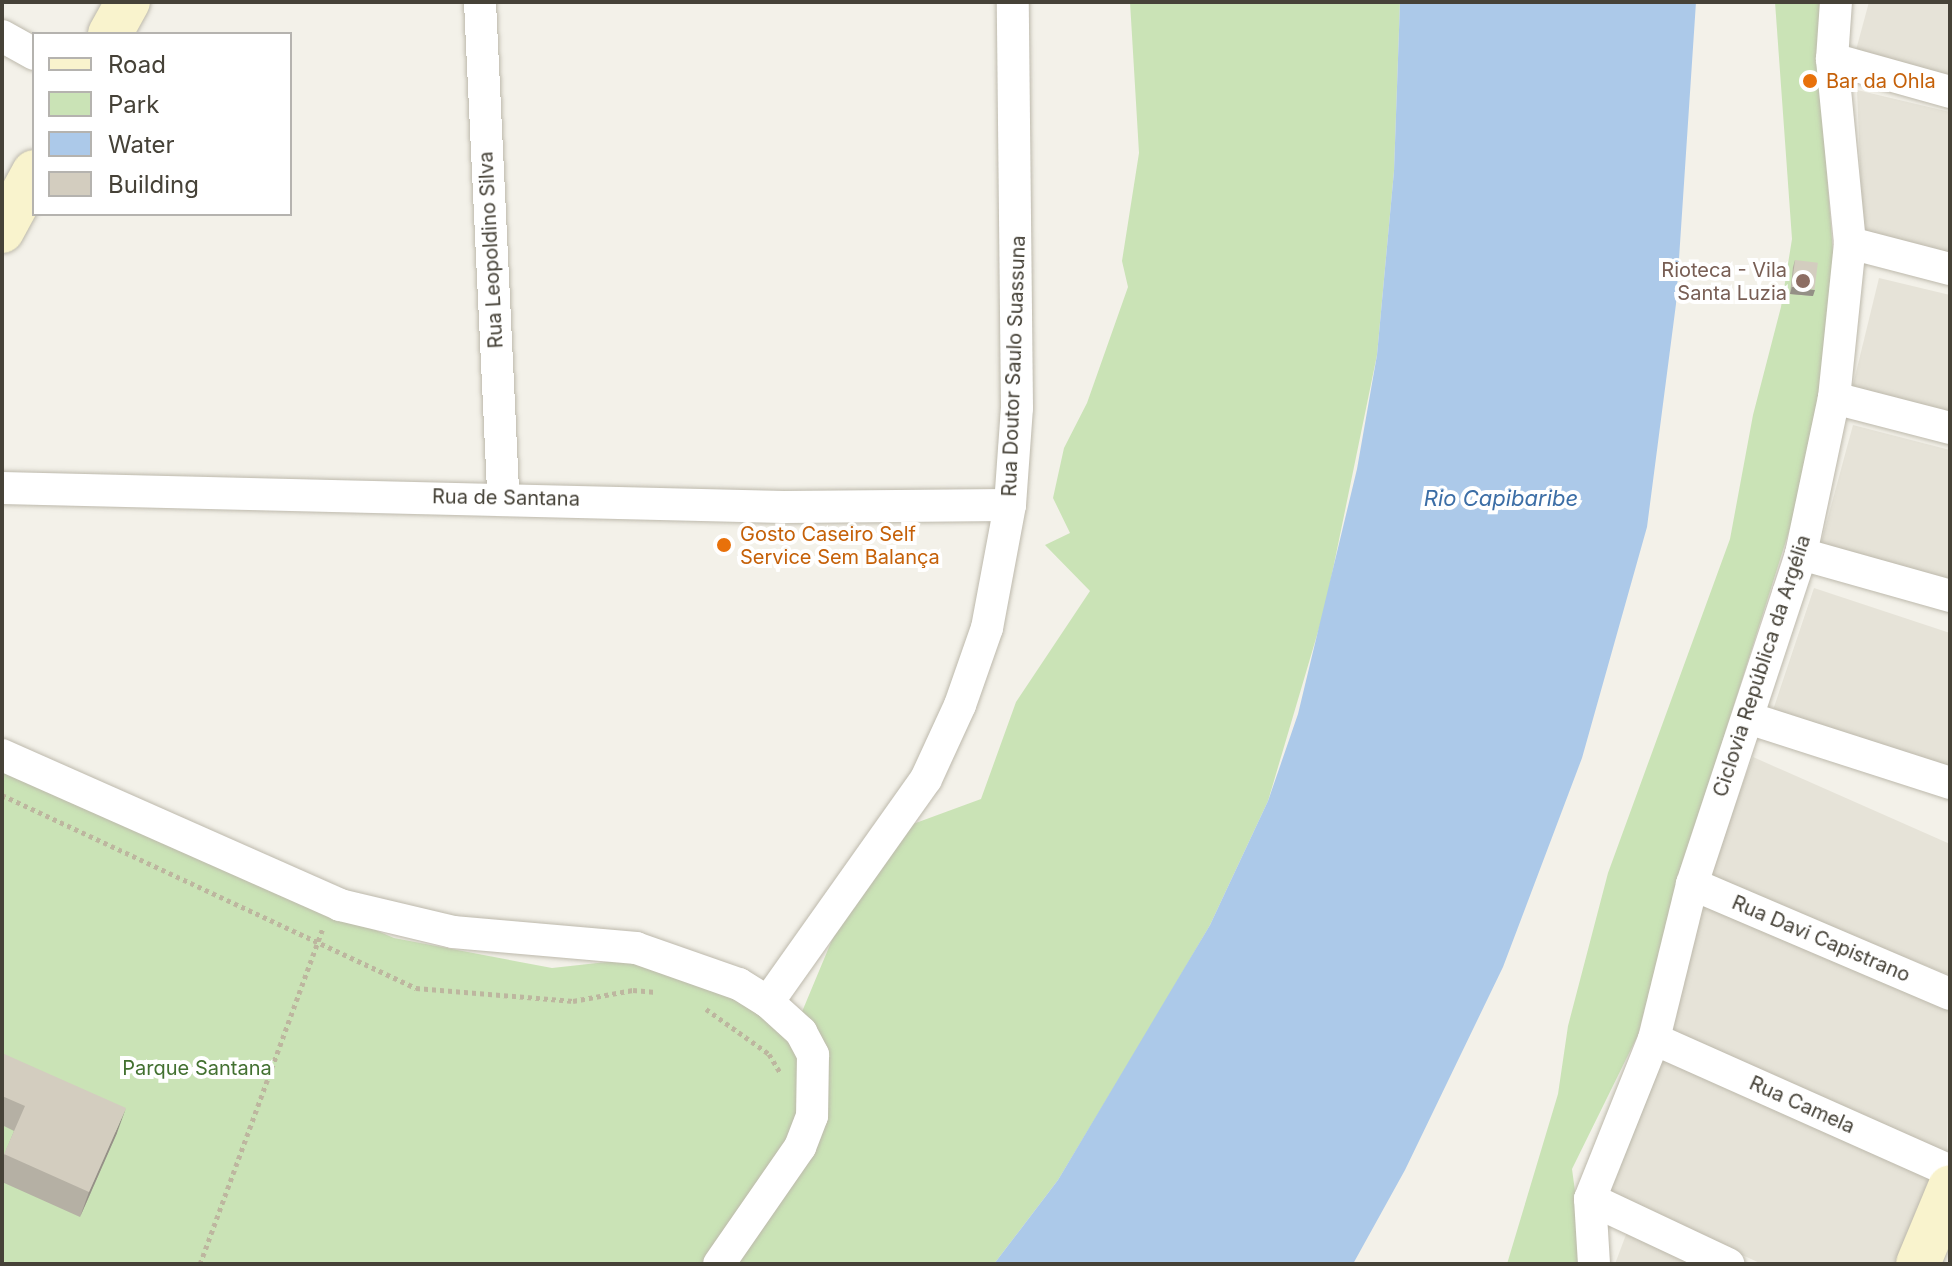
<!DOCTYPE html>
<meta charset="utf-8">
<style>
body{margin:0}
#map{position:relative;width:1952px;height:1266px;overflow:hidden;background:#f3f1e9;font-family:Inter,sans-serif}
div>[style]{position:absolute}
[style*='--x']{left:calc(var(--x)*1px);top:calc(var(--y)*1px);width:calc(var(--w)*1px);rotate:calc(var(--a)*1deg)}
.residential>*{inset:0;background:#e6e3d8}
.green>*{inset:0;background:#cae3b6}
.water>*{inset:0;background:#acc9e9}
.path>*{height:5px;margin-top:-2.5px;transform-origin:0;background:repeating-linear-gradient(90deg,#bdb69f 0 4px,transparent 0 8px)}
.roads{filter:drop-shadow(0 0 2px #bdb9ac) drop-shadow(0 0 2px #bdb9ac)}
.street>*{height:32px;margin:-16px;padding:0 16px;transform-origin:16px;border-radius:16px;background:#fff}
.secondary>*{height:44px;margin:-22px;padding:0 22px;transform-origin:22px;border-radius:22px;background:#f9f3cd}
.wall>*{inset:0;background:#b5b0a4}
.shaded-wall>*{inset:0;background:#949086}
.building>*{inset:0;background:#d3cdbf;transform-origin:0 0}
.dots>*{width:22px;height:22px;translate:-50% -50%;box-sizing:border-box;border:4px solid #fff;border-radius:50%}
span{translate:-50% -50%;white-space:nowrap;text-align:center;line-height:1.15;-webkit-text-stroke:8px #fff;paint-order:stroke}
.food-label{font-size:20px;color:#c56008}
.left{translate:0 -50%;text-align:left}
.street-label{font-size:20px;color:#464238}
.education-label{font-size:20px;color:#785e54}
.right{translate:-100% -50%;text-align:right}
.park-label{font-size:20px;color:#437131}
.water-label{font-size:22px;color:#3c6ea6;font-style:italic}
.frame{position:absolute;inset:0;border:4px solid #464238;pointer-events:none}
.legend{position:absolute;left:32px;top:32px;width:260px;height:184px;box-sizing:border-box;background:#fff;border:2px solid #b5b3af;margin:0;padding:10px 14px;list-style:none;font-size:24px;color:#464238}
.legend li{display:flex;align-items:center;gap:16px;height:40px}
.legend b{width:40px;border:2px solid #b5b3af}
</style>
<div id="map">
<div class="residential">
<div style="clip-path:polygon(1869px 2px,1950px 2px,1950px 75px,1856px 50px)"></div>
<div style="clip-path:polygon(1857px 90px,1950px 112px,1950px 257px,1863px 235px)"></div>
<div style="clip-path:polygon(1879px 278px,1950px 295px,1950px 412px,1852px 389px)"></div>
<div style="clip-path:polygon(1853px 425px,1950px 450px,1950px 582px,1820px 547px)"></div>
<div style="clip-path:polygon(1814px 588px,1950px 633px,1950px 768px,1773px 710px)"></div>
<div style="clip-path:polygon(1753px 757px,1950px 844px,1950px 975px,1705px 879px)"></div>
<div style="clip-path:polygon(1700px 902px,1950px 1008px,1947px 1156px,1666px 1034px)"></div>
<div style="clip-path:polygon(1661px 1056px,1938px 1182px,1900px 1264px,1762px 1264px,1599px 1190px)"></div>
<div style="clip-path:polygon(1627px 1232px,1695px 1264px,1615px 1264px)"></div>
</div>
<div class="green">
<div style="clip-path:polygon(1130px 2px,1400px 2px,1394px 171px,1377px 355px,1325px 608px,1268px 801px,1210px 925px,1155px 1019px,1058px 1180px,994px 1264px,2px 1264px,2px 770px,394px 938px,552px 968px,652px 957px,799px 1019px,852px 892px,864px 842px,981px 799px,1016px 702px,1090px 591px,1045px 545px,1070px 533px,1053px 498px,1064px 448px,1087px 403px,1128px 287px,1122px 261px,1139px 153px)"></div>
<div style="clip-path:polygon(1775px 2px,1822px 2px,1824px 134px,1839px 332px,1822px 427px,1677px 885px,1638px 1035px,1572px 1169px,1585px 1264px,1507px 1264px,1558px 1094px,1568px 1026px,1608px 873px,1730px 539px,1753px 415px,1781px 307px,1792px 239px)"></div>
</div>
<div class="water">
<div style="clip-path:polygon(1400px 2px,1696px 2px,1676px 304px,1647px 527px,1582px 758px,1503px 967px,1405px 1170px,1353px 1264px,994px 1264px,1058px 1180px,1210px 925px,1268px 801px,1298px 714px,1357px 469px,1377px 355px,1394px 171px)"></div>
</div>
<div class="path">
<div style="--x:2;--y:795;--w:457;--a:25"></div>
<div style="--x:416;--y:988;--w:158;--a:4.7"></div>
<div style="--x:573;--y:1001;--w:61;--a:-10.4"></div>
<div style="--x:633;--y:990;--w:23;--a:5"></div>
<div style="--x:706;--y:1009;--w:77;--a:35.5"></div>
<div style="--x:769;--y:1054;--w:21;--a:59"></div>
<div style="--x:132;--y:1264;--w:52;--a:0"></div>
<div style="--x:200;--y:1264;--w:356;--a:-69.9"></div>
</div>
<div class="roads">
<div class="street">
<div style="--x:480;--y:2;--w:497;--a:87.3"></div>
<div style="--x:2;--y:36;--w:37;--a:29"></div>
<div style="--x:1832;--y:59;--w:123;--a:15.6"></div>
<div style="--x:1850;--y:243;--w:103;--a:14.6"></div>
<div style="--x:1834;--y:398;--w:120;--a:14.5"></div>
<div style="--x:2;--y:488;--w:782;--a:1.39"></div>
<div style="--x:784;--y:507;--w:226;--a:-0.5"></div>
<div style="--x:1801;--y:554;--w:155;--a:15.7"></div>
<div style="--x:1748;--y:718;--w:212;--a:17.8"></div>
<div style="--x:2;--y:755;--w:370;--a:23.9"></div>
<div style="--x:340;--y:905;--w:116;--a:13.4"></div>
<div style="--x:453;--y:932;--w:184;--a:5"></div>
<div style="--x:636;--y:948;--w:109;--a:19.3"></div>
<div style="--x:739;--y:984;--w:34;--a:32"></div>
<div style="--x:768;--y:1002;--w:45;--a:42.3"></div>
<div style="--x:801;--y:1032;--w:26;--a:62"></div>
<div style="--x:813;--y:1055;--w:61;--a:90.9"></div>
<div style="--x:812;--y:1116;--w:33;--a:111"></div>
<div style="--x:800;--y:1147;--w:142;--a:124.7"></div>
<div style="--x:1692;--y:884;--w:280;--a:23.1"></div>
<div style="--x:768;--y:1002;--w:273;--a:-54.7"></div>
<div style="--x:926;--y:779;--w:81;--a:-65.3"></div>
<div style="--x:960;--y:705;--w:82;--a:-70.7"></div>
<div style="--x:987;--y:628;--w:125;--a:-79.4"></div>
<div style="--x:1010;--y:505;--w:97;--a:-85.9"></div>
<div style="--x:1017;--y:408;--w:406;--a:-90.6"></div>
<div style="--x:1654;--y:1039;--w:324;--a:24"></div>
<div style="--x:1590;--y:1199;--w:153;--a:25.2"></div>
<div style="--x:1594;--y:1264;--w:65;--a:-93.5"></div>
<div style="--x:1590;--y:1199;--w:172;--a:-68.2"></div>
<div style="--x:1654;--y:1039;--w:160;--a:-76.2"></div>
<div style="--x:1692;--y:884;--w:348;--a:-71.7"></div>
<div style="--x:1801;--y:554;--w:159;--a:-78.1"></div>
<div style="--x:1834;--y:398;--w:156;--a:-84.1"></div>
<div style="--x:1850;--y:243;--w:185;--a:-95.6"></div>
<div style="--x:1832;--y:59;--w:57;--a:-86"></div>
</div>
<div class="secondary">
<div style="--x:110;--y:34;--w:37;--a:-61"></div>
<div style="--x:2;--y:231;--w:67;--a:-61.5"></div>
<div style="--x:1918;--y:1264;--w:83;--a:-67.4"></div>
</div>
</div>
<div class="wall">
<div style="clip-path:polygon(1795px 260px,1813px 296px,1790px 294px,1793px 267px)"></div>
<div style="clip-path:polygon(2px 1053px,117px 1133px,80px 1217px,2px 1182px,2px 1160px,14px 1131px,2px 1125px)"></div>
</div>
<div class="shaded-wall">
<div style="clip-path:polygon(1792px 287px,1815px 290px,1813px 296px,1790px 294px)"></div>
<div style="clip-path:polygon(126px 1108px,117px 1133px,80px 1217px,89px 1192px)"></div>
</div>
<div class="building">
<div style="left:1795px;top:260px;width:23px;height:27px;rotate:7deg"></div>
<div style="clip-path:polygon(2px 1053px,126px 1108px,89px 1192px,4px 1154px,25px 1106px,2px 1096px)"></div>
</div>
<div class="dots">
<div style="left:1810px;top:81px;background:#e8710a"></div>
<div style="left:1803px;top:281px;background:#8d6e63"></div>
<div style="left:724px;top:545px;background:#e8710a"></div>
</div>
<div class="food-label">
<span class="left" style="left:1826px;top:81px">Bar da Ohla</span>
<span class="left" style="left:740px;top:546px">Gosto Caseiro Self<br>Service Sem Balança</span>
</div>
<div class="street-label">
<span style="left:491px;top:250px;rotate:-93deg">Rua Leopoldino Silva</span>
<span style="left:1014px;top:366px;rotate:-88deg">Rua Doutor Saulo Suassuna</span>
<span style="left:506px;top:498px;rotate:1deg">Rua de Santana</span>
<span style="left:1762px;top:666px;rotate:-72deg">Ciclovia República da Argélia</span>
<span style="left:1821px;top:939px;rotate:23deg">Rua Davi Capistrano</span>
<span style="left:1802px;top:1105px;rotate:24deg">Rua Camela</span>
</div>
<div class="education-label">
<span class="right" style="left:1787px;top:282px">Rioteca - Vila<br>Santa Luzia</span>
</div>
<div class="park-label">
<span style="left:197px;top:1068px">Parque Santana</span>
</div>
<div class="water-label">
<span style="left:1501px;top:499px">Rio Capibaribe</span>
</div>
<div class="frame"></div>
<ul class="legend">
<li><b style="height:10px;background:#f9f3cd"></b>Road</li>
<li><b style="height:22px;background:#cae3b6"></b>Park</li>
<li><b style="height:22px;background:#acc9e9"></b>Water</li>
<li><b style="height:22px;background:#d3cdbf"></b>Building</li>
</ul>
</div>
